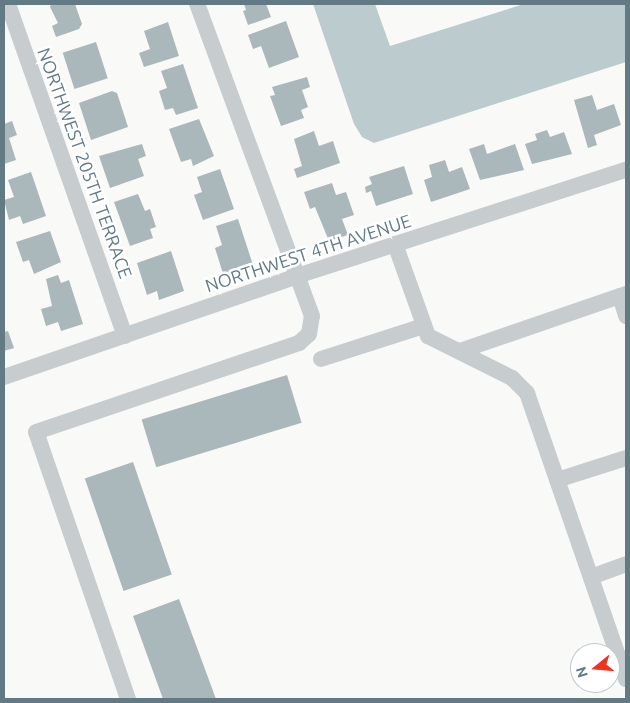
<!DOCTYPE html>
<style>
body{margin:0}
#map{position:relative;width:630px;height:703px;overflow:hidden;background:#f9f9f7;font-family:Ubuntu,sans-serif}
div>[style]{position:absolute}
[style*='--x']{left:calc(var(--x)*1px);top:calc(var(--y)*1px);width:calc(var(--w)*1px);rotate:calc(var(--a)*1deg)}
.water>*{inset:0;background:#bcccce}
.building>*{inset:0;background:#aab7bb;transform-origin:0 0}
.minor>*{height:16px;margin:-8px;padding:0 8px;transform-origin:8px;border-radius:8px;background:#c7cccf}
span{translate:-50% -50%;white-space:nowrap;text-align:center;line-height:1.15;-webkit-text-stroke:5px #fff;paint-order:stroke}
.street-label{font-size:18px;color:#627a84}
.frame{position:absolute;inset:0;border:5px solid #627a84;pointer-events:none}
.north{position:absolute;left:570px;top:643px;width:50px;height:50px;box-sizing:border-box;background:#fff;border:1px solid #c0cace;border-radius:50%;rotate:253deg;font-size:14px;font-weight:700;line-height:20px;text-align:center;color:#627a84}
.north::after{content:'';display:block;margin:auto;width:18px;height:22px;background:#f1321f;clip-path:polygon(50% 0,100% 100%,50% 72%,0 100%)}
</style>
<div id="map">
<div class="water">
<div style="clip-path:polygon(313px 4px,375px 4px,390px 46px,524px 4px,626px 4px,626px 62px,374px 143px,362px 137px,354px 124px)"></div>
</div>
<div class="building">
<div style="clip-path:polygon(51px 4px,75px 4px,82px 24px,79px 29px,56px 37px,52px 26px,58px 23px,50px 7px)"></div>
<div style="clip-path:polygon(244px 4px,266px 4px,271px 17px,248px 25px,243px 11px,246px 10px)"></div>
<div style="clip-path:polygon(286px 21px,299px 57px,269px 68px,261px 46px,253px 49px,248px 35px)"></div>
<div style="clip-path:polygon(168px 22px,179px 56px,144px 67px,139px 53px,150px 49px,144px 31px)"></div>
<div style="left:96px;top:42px;width:38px;height:35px;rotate:72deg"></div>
<div style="clip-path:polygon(183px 64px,198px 108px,176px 115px,173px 108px,165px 110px,159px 91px,167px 88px,161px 71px)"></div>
<div style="clip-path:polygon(307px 77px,310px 87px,302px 90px,308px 107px,301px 110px,304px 118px,281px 126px,270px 96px,275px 95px,272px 87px)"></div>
<div style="clip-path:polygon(112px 91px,117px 93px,128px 127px,91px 140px,79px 103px)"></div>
<div style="clip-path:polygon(592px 95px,597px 110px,614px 104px,621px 125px,594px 135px,597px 145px,588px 148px,574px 100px)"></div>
<div style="clip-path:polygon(199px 119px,214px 156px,193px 166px,191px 159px,181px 162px,169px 129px)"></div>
<div style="clip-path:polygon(12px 121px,17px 135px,9px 138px,16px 160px,4px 164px,4px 124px)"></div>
<div style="clip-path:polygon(547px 130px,550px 137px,564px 132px,572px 154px,532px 164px,525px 144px,537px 140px,535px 134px)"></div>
<div style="clip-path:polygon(314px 131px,319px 146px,333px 141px,340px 163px,297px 178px,294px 169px,302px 166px,294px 139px)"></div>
<div style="clip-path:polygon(142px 144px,146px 156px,138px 159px,144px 176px,110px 188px,99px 156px)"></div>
<div style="clip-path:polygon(484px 144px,487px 154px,515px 144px,524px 170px,480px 180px,469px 149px)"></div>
<div style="clip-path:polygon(445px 160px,449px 172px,462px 167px,470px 189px,431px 202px,424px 180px,432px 177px,429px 165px)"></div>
<div style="clip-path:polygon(404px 166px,413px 194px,376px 206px,371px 191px,366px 193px,365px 187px,372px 184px,369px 177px)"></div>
<div style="clip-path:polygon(220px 169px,234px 209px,203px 220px,194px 195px,202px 192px,197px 177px)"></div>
<div style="clip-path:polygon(31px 172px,46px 216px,23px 224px,20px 216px,9px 220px,4px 200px,14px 197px,8px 180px)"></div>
<div style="clip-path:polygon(332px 183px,336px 195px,346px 192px,354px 215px,342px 219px,348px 235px,329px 241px,315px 207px,310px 209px,304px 192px)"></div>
<div style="clip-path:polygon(138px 194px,145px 211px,150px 209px,156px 227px,150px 229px,153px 238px,130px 246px,114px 202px)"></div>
<div style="clip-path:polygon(238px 219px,254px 268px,224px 277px,215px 248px,222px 245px,216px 226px)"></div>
<div style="clip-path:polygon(50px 231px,61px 262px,34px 274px,29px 260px,23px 262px,16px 242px)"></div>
<div style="clip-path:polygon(171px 251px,184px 291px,159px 300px,157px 291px,147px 295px,137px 263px)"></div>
<div style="clip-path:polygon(58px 275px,61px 283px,69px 280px,83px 324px,61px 331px,58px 322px,46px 326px,41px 309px,52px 306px,46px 279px)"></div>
<div style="clip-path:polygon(8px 331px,14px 348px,4px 351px,4px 332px)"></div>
<div style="left:287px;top:375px;width:50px;height:152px;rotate:73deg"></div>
<div style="left:133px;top:462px;width:119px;height:51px;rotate:71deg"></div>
<div style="clip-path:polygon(179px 599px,216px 699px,163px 699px,133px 616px)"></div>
</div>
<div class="minor">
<div style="--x:8;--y:4;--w:352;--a:70.6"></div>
<div style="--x:395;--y:244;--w:98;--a:70.3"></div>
<div style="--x:428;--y:336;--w:94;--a:26.6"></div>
<div style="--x:512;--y:378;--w:21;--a:45"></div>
<div style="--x:527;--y:393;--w:303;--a:70.9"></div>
<div style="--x:620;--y:296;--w:21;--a:73"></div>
<div style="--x:460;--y:351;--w:176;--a:-19"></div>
<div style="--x:321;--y:359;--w:108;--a:-17.8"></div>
<div style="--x:4;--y:377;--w:310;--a:-19"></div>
<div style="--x:297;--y:276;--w:346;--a:-17.9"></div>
<div style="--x:557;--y:480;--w:72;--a:-17.7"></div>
<div style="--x:591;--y:577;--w:37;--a:-20"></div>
<div style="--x:128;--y:699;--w:282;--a:-109"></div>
<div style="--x:36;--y:432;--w:278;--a:-18.7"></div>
<div style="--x:299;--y:343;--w:13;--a:-42"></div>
<div style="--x:309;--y:334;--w:18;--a:-81"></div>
<div style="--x:312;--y:316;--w:333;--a:-110.2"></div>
</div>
<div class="street-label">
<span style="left:85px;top:163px;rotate:70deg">NORTHWEST 205TH TERRACE</span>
<span style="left:308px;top:253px;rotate:-18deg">NORTHWEST 4TH AVENUE</span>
</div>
<div class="frame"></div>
<div class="north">N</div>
</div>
